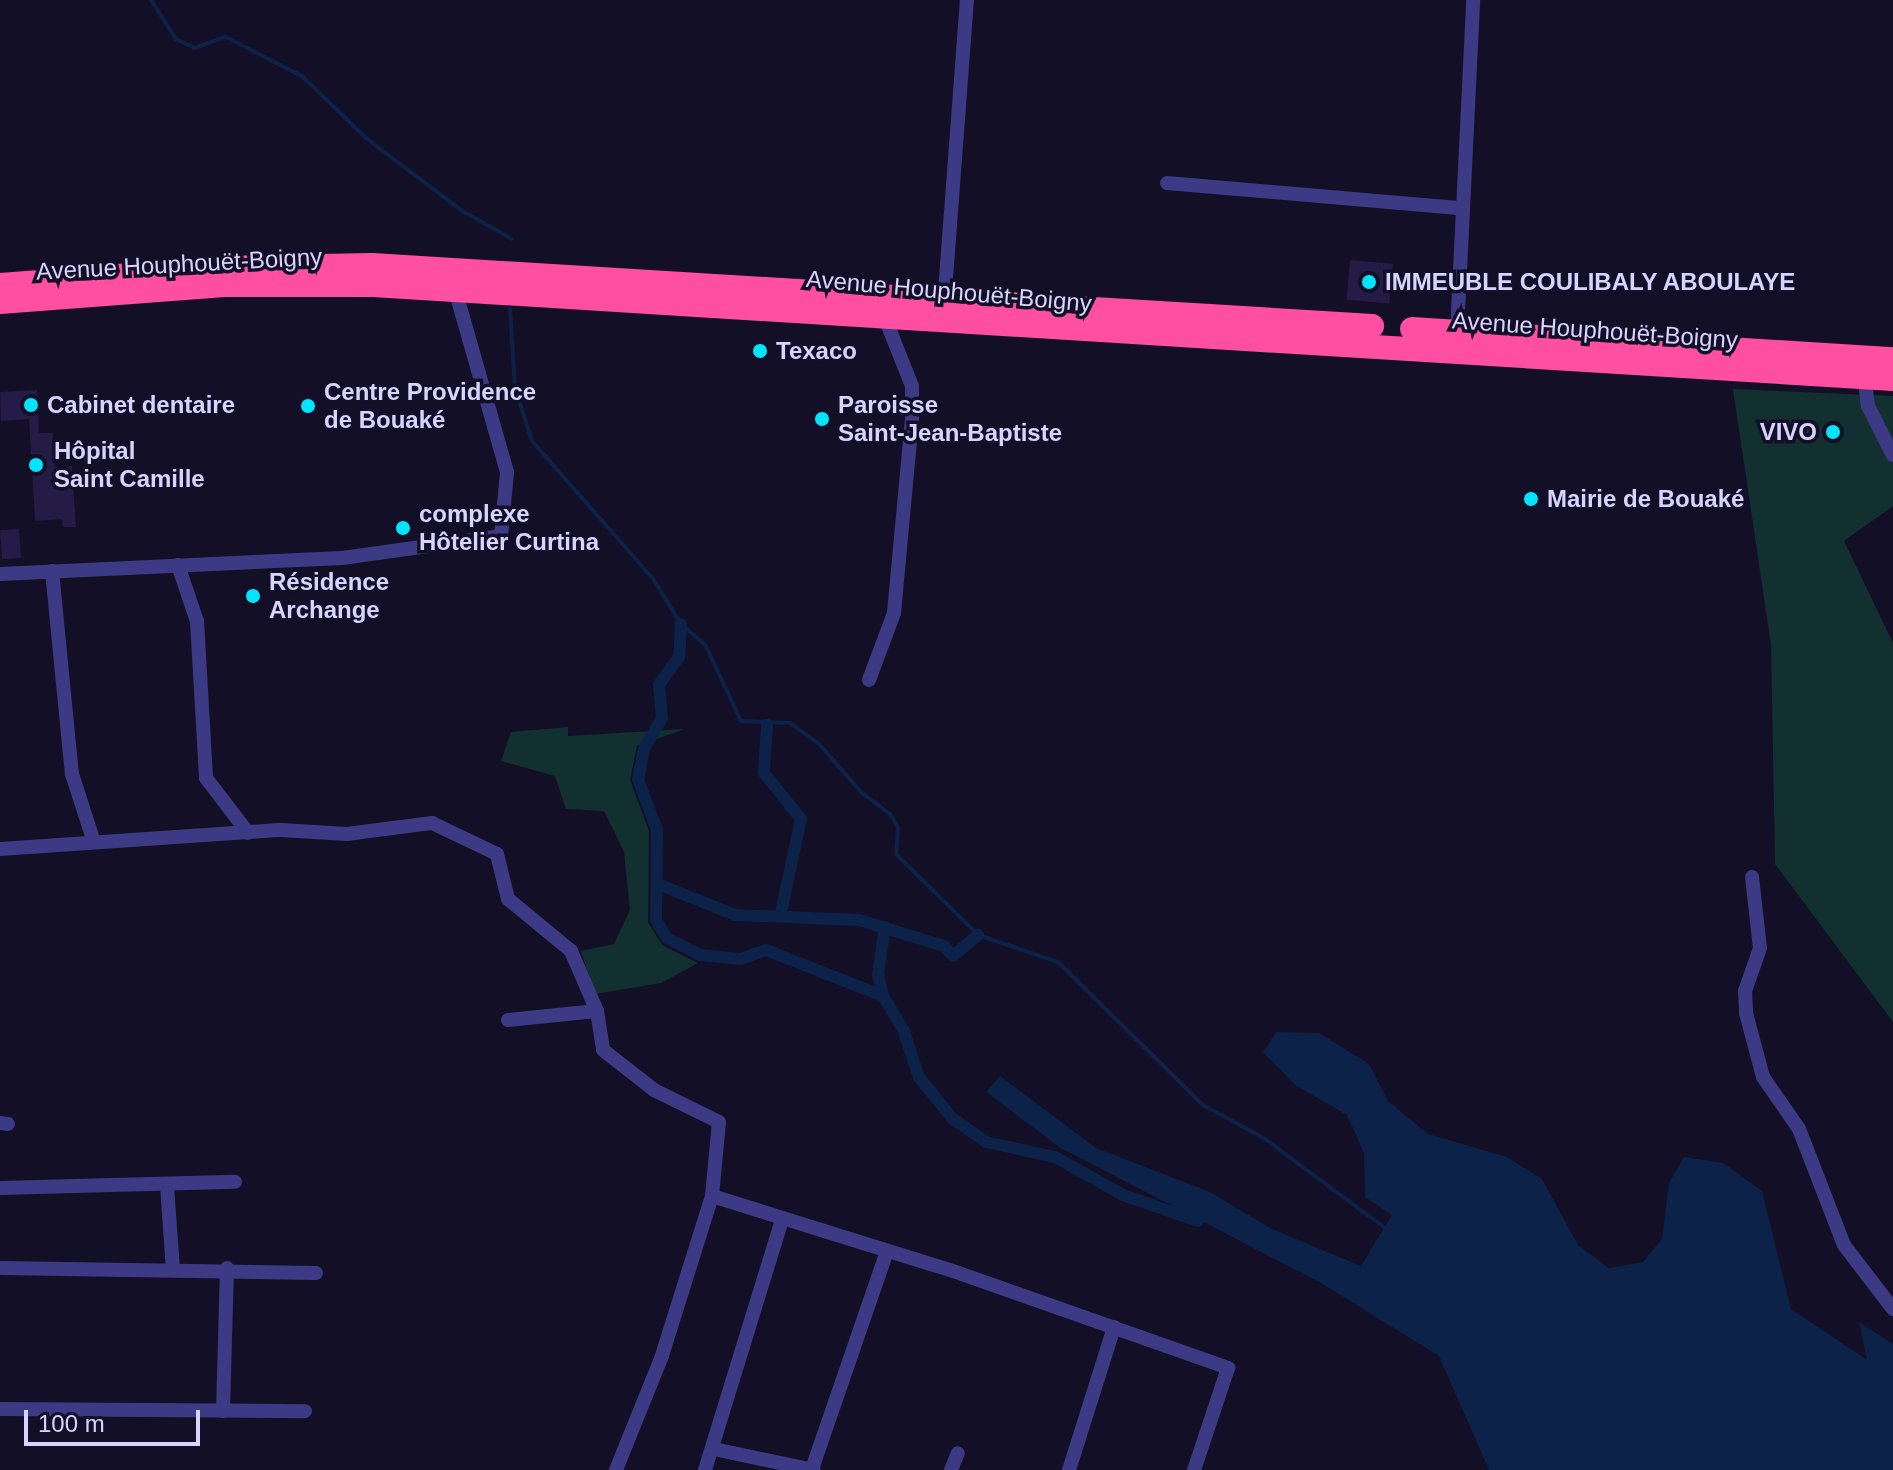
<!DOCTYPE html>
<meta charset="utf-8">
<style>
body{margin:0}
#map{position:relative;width:1893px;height:1470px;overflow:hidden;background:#130f26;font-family:Helvetica,sans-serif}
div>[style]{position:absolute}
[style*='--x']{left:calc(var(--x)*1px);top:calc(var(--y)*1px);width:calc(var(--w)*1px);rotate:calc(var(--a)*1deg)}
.green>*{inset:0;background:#12302f}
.water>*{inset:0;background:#0c2248}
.stream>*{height:4px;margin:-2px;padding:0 2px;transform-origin:2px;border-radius:2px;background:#0c2248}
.canal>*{height:12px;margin:-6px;padding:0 6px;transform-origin:6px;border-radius:6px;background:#0c2248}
.building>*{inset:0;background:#241b47;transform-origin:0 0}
.street>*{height:14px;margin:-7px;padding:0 7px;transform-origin:7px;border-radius:7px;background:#3d3a85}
.highway>*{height:24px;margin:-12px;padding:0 12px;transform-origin:12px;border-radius:12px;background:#ff4fa3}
.dots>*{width:22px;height:22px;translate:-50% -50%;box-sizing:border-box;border:4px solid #130f26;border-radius:50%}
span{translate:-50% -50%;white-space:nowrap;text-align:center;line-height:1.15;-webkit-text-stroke:7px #130f26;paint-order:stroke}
.street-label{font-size:24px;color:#d9d4ff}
.poi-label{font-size:24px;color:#d9d4ff;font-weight:700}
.left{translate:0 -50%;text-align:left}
.right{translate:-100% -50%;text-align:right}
.scale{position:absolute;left:24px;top:1410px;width:176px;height:36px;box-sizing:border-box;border:4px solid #d9d4ff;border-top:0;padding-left:10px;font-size:24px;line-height:28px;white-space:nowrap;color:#d9d4ff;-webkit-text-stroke:6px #130f26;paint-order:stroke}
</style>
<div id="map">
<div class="green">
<div style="clip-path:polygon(1733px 389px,1893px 396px,1893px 506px,1844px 541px,1893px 643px,1893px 1022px,1775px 864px,1771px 645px)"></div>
<div style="clip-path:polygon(568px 727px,568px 736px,685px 729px,637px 746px,630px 780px,649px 831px,648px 922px,662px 945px,698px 963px,661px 983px,595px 994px,581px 951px,614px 944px,630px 910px,624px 852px,604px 811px,566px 809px,555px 776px,501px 761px,511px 732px)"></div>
</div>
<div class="water">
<div style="clip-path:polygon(1276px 1032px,1319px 1033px,1369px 1064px,1388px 1101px,1428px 1134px,1507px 1157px,1542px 1179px,1578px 1245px,1609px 1268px,1643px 1262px,1662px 1239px,1669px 1183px,1684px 1157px,1723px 1163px,1762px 1191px,1791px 1309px,1867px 1360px,1859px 1322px,1893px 1344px,1893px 1470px,1489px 1470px,1439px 1356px,1321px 1283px,1059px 1147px,986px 1092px,1000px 1076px,1096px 1148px,1210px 1192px,1272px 1229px,1361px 1266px,1392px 1215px,1365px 1197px,1364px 1153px,1347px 1115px,1295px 1085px,1263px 1052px)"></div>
</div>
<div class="stream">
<div style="--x:151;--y:0;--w:46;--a:57.3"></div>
<div style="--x:176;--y:39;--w:21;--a:25"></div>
<div style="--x:195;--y:48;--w:33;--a:-20"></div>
<div style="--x:226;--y:37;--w:85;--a:27.2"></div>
<div style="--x:302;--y:76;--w:89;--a:44.1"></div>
<div style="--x:366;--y:138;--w:121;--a:37.2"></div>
<div style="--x:462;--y:211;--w:57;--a:29.2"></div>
<div style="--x:510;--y:309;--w:79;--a:86.4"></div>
<div style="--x:515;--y:388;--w:56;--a:72.2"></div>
<div style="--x:532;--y:441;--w:185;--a:48.7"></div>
<div style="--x:654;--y:580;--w:52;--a:58.5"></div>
<div style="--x:681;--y:624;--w:33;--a:41"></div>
<div style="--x:706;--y:646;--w:83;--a:65"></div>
<div style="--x:741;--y:721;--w:49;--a:2.3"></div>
<div style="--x:790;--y:723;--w:37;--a:36"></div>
<div style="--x:820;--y:745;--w:64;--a:48.8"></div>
<div style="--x:862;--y:793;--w:35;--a:37"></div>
<div style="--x:890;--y:814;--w:15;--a:58"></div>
<div style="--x:898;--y:827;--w:27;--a:94"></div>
<div style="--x:896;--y:854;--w:115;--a:44.6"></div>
<div style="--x:978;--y:935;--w:84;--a:18.6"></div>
<div style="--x:1058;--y:962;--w:204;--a:44.6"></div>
<div style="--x:1203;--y:1105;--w:71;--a:28.7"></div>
<div style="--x:1265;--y:1139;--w:153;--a:36.5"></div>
</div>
<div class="canal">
<div style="--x:681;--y:624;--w:33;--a:93"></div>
<div style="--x:679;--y:657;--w:34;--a:126"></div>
<div style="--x:659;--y:685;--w:33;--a:85"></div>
<div style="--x:662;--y:718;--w:36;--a:120"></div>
<div style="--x:644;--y:749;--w:31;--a:101"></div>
<div style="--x:638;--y:779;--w:54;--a:69.6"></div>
<div style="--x:657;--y:830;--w:90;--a:90.6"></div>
<div style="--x:656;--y:920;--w:21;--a:59"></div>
<div style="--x:667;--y:938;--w:37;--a:27"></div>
<div style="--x:700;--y:955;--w:41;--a:5.6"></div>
<div style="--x:741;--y:959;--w:27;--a:-20"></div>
<div style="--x:766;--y:950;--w:126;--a:21.5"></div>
<div style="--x:767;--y:725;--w:48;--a:93.6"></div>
<div style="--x:764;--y:773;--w:59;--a:51.2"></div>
<div style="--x:801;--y:819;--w:95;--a:102.1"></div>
<div style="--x:658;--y:884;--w:83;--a:21.9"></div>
<div style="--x:735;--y:915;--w:124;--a:2.3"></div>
<div style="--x:859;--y:920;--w:89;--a:17"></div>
<div style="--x:944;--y:946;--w:13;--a:48"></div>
<div style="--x:953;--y:956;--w:33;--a:-40"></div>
<div style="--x:885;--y:927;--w:48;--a:98.5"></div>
<div style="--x:878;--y:974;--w:23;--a:77"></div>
<div style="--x:883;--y:996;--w:39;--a:59"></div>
<div style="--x:903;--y:1029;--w:51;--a:71.6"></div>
<div style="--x:919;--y:1077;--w:53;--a:51.2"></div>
<div style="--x:952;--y:1118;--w:42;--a:35.2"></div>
<div style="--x:986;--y:1142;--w:71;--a:12.3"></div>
<div style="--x:1055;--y:1157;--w:78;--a:29.2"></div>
<div style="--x:1123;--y:1195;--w:79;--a:19.1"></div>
</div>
<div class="building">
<div style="left:1350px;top:260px;width:43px;height:40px;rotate:5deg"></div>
<div style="clip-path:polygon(37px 390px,39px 433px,53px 433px,55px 467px,72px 466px,76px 527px,63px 527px,62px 519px,35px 521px,29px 419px,1px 421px,0 392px)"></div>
<div style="left:19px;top:529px;width:29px;height:19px;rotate:86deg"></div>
</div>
<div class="street">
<div style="--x:1167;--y:183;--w:295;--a:4.9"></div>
<div style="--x:944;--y:305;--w:306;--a:-85.7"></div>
<div style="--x:1457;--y:332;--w:332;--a:-87.2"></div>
<div style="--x:1864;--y:370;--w:36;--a:84"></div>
<div style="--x:1868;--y:406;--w:55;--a:63"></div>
<div style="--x:178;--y:565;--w:59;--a:71.3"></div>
<div style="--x:197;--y:621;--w:157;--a:86.7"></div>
<div style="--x:206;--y:778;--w:69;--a:52.6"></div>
<div style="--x:52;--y:571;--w:204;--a:84.4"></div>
<div style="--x:72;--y:774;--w:71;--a:72.1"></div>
<div style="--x:0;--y:574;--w:342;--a:-2.7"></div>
<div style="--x:342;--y:558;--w:161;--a:-7.9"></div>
<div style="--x:501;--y:536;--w:64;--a:-84.6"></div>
<div style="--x:507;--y:472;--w:190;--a:-105.9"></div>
<div style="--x:869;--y:680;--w:72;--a:-69.5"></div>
<div style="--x:894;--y:613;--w:194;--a:-84.7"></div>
<div style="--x:912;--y:420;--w:34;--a:-90"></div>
<div style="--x:912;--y:386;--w:79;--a:-111.7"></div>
<div style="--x:0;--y:849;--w:282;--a:-3.9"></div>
<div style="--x:281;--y:830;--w:66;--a:3.5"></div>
<div style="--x:347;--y:834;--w:86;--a:-7.4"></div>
<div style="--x:432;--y:823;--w:72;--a:25.5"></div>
<div style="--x:497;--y:854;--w:46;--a:76.3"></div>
<div style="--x:508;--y:899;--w:82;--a:39.5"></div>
<div style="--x:571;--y:951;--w:65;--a:66.6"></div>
<div style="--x:597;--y:1011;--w:39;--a:81"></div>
<div style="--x:603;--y:1050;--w:65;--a:38.1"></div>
<div style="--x:654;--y:1090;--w:72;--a:26.2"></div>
<div style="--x:719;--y:1122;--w:74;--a:95.4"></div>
<div style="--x:712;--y:1196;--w:168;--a:107.4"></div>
<div style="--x:662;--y:1356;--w:123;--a:112"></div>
<div style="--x:1752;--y:877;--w:71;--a:83.6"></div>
<div style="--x:1760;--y:948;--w:46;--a:109.2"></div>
<div style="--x:1745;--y:991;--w:22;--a:87"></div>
<div style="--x:1746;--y:1013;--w:66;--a:75.1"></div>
<div style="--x:1763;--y:1077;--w:63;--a:55.3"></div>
<div style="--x:1799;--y:1129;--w:124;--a:68.8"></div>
<div style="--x:1844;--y:1245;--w:81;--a:52.6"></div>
<div style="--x:508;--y:1020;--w:89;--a:-5.8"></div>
<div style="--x:0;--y:1123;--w:8;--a:7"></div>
<div style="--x:167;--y:1186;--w:84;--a:85.9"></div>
<div style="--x:0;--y:1188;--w:235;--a:-1.5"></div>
<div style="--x:712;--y:1196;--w:252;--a:17.3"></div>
<div style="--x:953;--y:1271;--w:292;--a:19.4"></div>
<div style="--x:1228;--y:1368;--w:108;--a:108.4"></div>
<div style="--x:0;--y:1268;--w:316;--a:0.9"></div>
<div style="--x:0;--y:1409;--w:305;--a:0.4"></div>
<div style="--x:223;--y:1411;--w:143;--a:-88.4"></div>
<div style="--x:714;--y:1449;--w:102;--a:11.9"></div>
<div style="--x:812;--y:1469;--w:227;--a:-71"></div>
<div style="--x:705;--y:1470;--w:262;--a:-72.9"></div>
<div style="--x:951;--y:1470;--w:18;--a:-68"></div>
<div style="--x:1069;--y:1470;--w:150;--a:-72.5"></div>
</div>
<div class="highway">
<div style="--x:0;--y:285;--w:221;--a:-4.4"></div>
<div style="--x:220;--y:268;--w:152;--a:-1.1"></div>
<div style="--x:372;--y:265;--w:1002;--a:3.49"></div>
<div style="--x:0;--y:302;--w:225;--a:-4.3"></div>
<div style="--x:224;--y:285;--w:149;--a:0"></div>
<div style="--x:373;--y:285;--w:1523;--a:3.54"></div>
<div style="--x:1412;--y:329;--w:482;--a:3.6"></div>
</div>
<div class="dots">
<div style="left:1369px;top:282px;background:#00e5ff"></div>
<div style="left:760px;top:351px;background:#00e5ff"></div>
<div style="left:31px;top:405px;background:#00e5ff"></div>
<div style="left:308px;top:406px;background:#00e5ff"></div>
<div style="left:822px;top:419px;background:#00e5ff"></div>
<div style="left:1833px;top:432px;background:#00e5ff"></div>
<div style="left:36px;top:465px;background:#00e5ff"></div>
<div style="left:1531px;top:499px;background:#00e5ff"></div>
<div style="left:403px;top:528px;background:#00e5ff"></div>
<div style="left:253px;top:596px;background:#00e5ff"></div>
</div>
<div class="street-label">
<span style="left:179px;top:264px;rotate:-3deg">Avenue Houphouët-Boigny</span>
<span style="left:949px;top:291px;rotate:5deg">Avenue Houphouët-Boigny</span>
<span style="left:1595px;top:330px;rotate:4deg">Avenue Houphouët-Boigny</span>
</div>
<div class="poi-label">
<span class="left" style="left:1385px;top:282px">IMMEUBLE COULIBALY ABOULAYE</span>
<span class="left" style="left:776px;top:351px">Texaco</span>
<span class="left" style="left:324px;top:406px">Centre Providence<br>de Bouaké</span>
<span class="left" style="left:47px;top:405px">Cabinet dentaire</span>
<span class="left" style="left:838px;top:419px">Paroisse<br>Saint-Jean-Baptiste</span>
<span class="right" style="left:1817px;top:432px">VIVO</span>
<span class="left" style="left:54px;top:465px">Hôpital<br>Saint Camille</span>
<span class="left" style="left:1547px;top:499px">Mairie de Bouaké</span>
<span class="left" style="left:419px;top:528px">complexe<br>Hôtelier Curtina</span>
<span class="left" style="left:269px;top:596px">Résidence<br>Archange</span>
</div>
<div class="scale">100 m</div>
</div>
